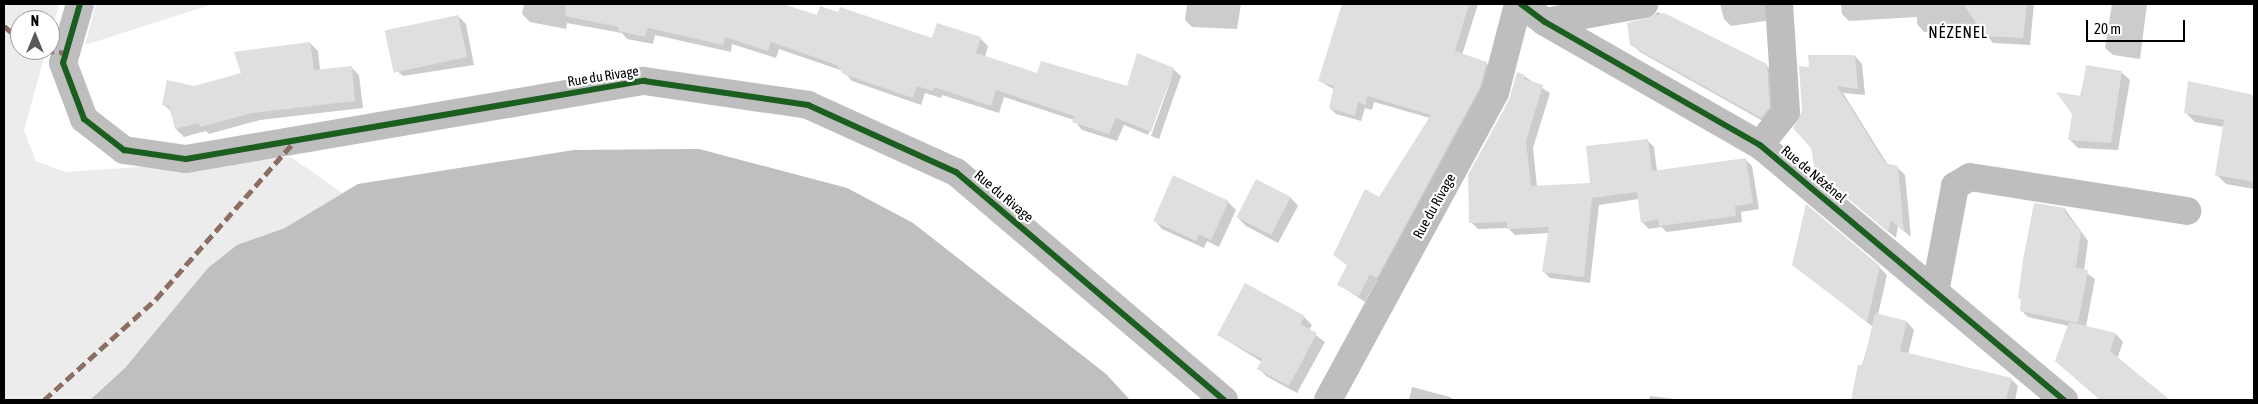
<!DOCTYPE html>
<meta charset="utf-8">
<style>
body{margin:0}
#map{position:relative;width:2258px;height:404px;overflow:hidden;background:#fff;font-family:"Asap Condensed",sans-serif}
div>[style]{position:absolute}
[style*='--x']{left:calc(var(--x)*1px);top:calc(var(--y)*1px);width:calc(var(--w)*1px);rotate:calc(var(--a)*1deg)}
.green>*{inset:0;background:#ececec}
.water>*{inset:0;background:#bfbfbf}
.shadow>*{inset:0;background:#0003}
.building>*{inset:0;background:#dfdfdf;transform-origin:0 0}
.minor>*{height:28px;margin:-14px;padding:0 14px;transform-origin:14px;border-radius:14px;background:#bebebe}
.quiet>*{height:5px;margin-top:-2.5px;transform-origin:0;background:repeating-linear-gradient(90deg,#8d6e63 0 10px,transparent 0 15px)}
.cycleway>*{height:6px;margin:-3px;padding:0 3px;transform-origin:3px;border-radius:3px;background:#1b5e20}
span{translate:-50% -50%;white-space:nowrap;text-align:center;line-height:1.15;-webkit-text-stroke:4.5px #fff;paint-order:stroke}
.street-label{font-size:14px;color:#000}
.quarter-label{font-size:16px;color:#000;letter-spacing:1px}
.frame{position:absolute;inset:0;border:5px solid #000;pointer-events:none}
.north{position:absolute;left:10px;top:10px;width:50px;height:50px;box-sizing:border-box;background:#fff;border:1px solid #999;border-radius:50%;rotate:0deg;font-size:14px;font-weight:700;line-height:20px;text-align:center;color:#000}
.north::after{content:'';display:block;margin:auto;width:18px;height:22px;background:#595959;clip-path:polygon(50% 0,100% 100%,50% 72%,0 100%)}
.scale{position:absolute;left:2086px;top:20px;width:99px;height:22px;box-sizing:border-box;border:2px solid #000;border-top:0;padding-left:6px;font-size:15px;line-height:18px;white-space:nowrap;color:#000;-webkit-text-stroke:4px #fff;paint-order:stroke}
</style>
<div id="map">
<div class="green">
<div style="clip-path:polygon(4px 4px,59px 4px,50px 37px,50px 20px,20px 20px,20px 50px,46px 50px,24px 131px,36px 161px,65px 172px,291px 157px,342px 193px,358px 184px,574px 150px,699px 149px,847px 188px,913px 223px,1106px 374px,1130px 400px,4px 400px)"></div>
<div style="clip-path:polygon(96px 4px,213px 4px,85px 45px)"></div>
</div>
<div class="water">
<div style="clip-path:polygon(699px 149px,847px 188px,913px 223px,1106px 374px,1130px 400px,90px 400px,125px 368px,208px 268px,237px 245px,285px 228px,358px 184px,574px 150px)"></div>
</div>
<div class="shadow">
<div style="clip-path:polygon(524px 4px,779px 4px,818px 17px,933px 40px,980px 38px,988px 46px,985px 57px,1038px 75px,1128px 87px,1173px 69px,1181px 76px,1159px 139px,1151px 136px,1174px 71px,1148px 135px,1124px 125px,1117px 141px,1082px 130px,1074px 120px,1004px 97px,999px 113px,942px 95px,941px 98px,925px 93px,921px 105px,852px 81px,843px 71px,779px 49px,776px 58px,732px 44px,731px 52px,655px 35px,653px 44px,627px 39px,622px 33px,567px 23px,566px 29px,530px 22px,522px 14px)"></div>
<div style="clip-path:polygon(1187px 4px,1241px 4px,1237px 29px,1192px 27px,1185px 20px)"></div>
<div style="clip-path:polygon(1343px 4px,1478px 4px,1462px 55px,1486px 63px,1493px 70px,1383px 283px,1377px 280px,1365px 302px,1338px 284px,1348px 266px,1334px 255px,1379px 198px,1430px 118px,1374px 102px,1372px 110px,1365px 108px,1361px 121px,1336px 114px,1330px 108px,1335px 90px,1320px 81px)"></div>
<div style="clip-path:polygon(1720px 4px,1772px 4px,1771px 20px,1731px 26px,1724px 19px)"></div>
<div style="clip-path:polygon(1841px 4px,2034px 4px,2030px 45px,1993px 43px,1981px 28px,1924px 32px,1917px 24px,1917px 17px,1849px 21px,1842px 14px)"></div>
<div style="clip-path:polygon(2112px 4px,2147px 4px,2140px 59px,2113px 55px,2105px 48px)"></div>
<div style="clip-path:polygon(1658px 12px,1766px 65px,1775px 73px,1777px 115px,1770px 125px,1640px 52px,1632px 44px,1648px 20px)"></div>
<div style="clip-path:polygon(458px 16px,466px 24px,474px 65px,403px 76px,395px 69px)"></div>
<div style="clip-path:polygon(310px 43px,318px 51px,320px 70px,351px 67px,359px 75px,363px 108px,260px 120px,209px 134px,206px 131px,184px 137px,176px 129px,172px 112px,163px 104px,194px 88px,243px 74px)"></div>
<div style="clip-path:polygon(1855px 56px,1862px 64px,1865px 95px,1843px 93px,1888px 165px,1898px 168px,1905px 175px,1911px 237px,1898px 226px,1896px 238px,1824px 178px,1803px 111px,1810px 68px)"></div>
<div style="clip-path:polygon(2087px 67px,2122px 73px,2130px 80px,2118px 150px,2078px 148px,2070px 140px)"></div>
<div style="clip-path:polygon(1524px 76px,1550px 93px,1533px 148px,1537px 187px,1592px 184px,1647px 140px,1654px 147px,1657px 171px,1745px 159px,1752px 166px,1759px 209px,1741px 212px,1742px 222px,1667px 232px,1661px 227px,1649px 229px,1642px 222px,1639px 199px,1599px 205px,1590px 283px,1550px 278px,1543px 271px,1549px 233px,1515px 235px,1508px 228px,1478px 229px,1471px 222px)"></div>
<div style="clip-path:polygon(2189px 83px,2254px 96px,2254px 189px,2226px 184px,2216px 174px,2224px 127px,2195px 122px,2185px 112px)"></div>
<div style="clip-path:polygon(1291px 198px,1298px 206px,1278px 243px,1246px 226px,1238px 218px)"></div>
<div style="clip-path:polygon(1228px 202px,1236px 210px,1219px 247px,1207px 241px,1204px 248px,1162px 229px,1155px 221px)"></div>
<div style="clip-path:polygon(2065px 209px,2088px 241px,2084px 271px,2095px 279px,2086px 327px,2116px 334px,2123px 342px,2117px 359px,2168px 400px,2101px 400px,2065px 369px,2069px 326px,2028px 317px,2021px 310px,2022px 301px,2019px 298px)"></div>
<div style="clip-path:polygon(1794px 265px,1879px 267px,1887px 275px,1878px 315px,1907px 322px,1914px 330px,1908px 355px,2011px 379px,2018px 386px,2015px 400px,1856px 400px,1853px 397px,1873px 327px)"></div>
<div style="clip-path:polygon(1304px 317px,1312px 325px,1309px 330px,1325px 342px,1297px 393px,1266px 376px,1258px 368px,1262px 362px,1218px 335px)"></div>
<div style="clip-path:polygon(1412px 387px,1450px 397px,1454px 400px,1409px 400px)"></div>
<div style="clip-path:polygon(1650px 396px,1683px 400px,1649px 400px)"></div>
</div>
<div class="building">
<div style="clip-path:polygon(566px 4px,783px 4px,817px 15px,820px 6px,838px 12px,840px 7px,932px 38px,937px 23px,981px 37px,976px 53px,1037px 73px,1041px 61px,1127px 86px,1137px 53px,1174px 68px,1151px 132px,1116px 118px,1109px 134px,1072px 122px,1074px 116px,996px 90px,991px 106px,934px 87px,933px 91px,917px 86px,913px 98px,843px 74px,837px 65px,771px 42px,768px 51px,725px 37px,723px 45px,648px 28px,645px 37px,618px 31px,619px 27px,565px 16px)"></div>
<div style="clip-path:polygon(1342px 4px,1469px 4px,1455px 51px,1487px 62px,1480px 87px,1377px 278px,1370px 274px,1359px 296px,1337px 285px,1347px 265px,1333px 255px,1365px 189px,1379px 197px,1431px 115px,1367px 96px,1366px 105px,1358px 102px,1355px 116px,1329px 108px,1334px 86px,1318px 81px)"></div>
<div style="clip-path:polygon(1963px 4px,2027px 4px,2023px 38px,1985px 36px)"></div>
<div style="clip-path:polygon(1664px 13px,1767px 64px,1770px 107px,1761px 118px,1630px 45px,1627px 23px)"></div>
<div style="left:458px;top:15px;width:43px;height:75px;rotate:78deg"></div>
<div style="clip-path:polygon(310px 42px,314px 70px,352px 66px,355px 101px,252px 113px,200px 127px,199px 123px,175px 129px,169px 106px,162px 105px,167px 80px,194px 86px,241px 73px,234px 52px)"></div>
<div style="clip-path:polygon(1808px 55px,1855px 55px,1858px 89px,1837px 86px,1885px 163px,1898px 166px,1904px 232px,1891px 220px,1888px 232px,1815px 171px,1811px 148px,1793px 128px,1802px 111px,1799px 66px,1809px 67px)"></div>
<div style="clip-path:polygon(2086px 65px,2122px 71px,2111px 143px,2068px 140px,2072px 114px,2056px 92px,2081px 96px)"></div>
<div style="clip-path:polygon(1517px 72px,1525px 75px,1524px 79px,1543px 85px,1526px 141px,1531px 186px,1590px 183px,1586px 146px,1648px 139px,1652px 171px,1746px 158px,1753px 203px,1735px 206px,1736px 216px,1659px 226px,1658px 219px,1641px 223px,1637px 192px,1592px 198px,1584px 277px,1542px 272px,1549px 227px,1507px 229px,1507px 222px,1469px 223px,1468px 175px,1509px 100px)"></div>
<div style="clip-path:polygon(2188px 81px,2254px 95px,2254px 182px,2215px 175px,2224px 120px,2184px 113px)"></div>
<div style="clip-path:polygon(1173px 175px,1229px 201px,1211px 240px,1199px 234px,1196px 241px,1153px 221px)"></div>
<div style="left:1256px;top:179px;width:39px;height:43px;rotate:27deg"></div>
<div style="clip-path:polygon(2034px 203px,2066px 208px,2065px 212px,2081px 232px,2076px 268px,2088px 270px,2078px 323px,2020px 311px,2021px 299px,2018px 298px,2023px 260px)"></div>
<div style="clip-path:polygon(1806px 204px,1880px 266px,1867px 322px,1792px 265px)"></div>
<div style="clip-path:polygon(1245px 283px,1305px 316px,1300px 324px,1317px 333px,1289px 386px,1257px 369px,1262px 359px,1217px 335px)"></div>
<div style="clip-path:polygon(1875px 313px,1907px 321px,1900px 351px,2012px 378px,2006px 400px,1851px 400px,1858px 365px,1863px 365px)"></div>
<div style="clip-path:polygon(2069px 322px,2116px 333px,2110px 351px,2170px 400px,2100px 400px,2055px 361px)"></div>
</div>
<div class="minor">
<div style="--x:80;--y:4;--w:61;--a:106.1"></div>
<div style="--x:63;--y:63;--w:60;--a:69.4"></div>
<div style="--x:84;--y:119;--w:51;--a:37.8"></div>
<div style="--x:124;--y:150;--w:63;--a:8.3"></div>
<div style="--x:186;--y:159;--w:465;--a:-9.7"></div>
<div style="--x:644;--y:81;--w:166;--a:8.3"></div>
<div style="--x:808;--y:105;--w:162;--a:24.4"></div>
<div style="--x:956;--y:172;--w:352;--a:40.4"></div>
<div style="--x:1521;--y:4;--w:30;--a:37"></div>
<div style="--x:1545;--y:22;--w:248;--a:29.8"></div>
<div style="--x:1760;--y:145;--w:397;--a:40"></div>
<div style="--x:1545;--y:22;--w:101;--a:-10.3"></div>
<div style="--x:1760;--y:145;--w:42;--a:-51.8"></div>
<div style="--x:1786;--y:112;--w:108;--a:-93.7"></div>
<div style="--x:1935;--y:292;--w:108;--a:-79.3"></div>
<div style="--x:1955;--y:186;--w:17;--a:-31"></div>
<div style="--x:1970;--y:177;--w:220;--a:8.9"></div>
<div style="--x:1328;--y:400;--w:349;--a:-61.5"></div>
<div style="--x:1495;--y:93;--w:92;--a:-75.5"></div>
</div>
<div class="quiet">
<div style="--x:4;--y:26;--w:21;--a:39"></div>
<div style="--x:44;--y:50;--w:22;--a:8"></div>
<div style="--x:44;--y:400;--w:151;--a:-42"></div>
<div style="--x:156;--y:299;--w:209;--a:-48.7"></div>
</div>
<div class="cycleway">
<div style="--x:80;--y:4;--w:61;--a:106.1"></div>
<div style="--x:63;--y:63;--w:60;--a:69.4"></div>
<div style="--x:84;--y:119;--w:51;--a:37.8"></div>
<div style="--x:124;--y:150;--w:63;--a:8.3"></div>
<div style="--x:186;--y:159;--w:465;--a:-9.7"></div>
<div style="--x:644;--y:81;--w:166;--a:8.3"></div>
<div style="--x:808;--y:105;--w:162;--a:24.4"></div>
<div style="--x:956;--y:172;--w:352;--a:40.4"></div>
<div style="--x:1521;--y:4;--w:30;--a:37"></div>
<div style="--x:1545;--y:22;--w:248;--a:29.8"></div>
<div style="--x:1760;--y:145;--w:397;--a:40"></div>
</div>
<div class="street-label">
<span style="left:603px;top:76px;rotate:-9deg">Rue du Rivage</span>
<span style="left:1814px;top:174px;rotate:40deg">Rue de Nézénel</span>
<span style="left:1004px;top:196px;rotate:40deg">Rue du Rivage</span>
<span style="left:1434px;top:206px;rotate:-61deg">Rue du Rivage</span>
</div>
<div class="quarter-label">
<span style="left:1958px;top:32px">NÉZENEL</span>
</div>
<div class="frame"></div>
<div class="north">N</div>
<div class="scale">20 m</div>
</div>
